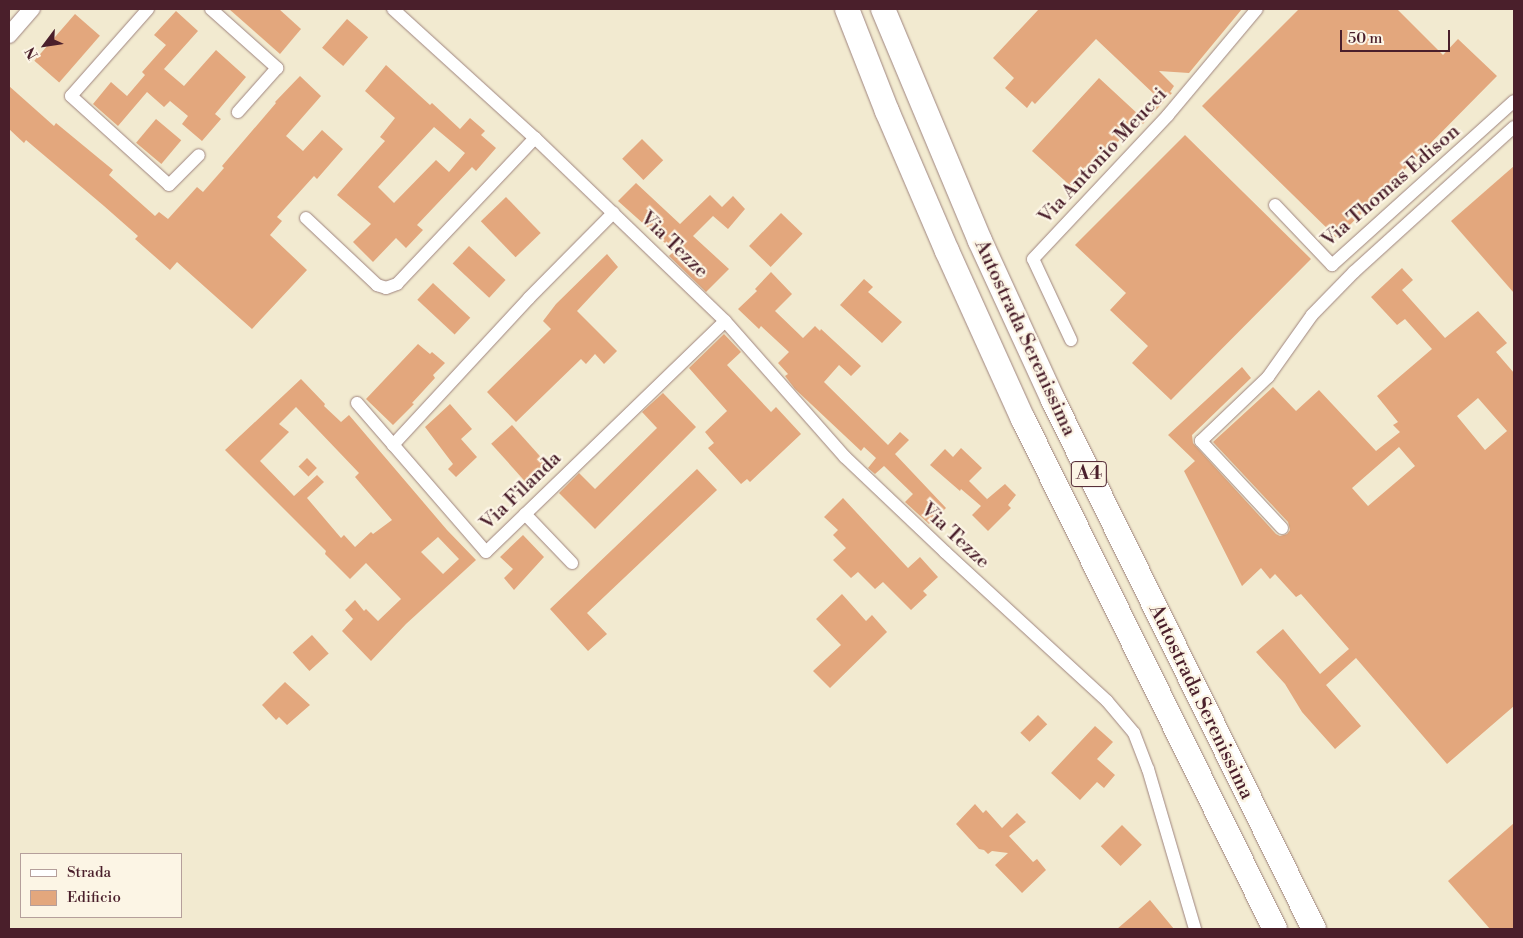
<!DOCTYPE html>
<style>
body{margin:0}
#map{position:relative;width:1523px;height:938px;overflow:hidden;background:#f2ead0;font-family:"Libre Bodoni",serif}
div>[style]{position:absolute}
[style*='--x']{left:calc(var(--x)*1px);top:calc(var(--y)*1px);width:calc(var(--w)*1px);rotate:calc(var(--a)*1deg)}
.building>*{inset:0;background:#e3a77d;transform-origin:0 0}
.roads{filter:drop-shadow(0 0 1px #9e847e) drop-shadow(0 0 1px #9e847e)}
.minor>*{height:12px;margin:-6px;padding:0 6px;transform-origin:6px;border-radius:6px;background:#fff}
.tertiary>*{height:16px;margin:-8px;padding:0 8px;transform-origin:8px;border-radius:8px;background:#fff}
.motorway>*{height:24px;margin:-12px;padding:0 12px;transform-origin:12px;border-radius:12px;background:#fff}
span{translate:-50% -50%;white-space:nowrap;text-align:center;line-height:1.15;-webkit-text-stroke:4.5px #fcf5e5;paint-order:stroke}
.shield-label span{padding:1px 4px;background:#fcf5e5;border:1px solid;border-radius:4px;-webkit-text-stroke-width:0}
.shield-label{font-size:19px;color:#4a1f2b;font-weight:700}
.street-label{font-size:20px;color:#4a1f2b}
.frame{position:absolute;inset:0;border:10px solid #4a1f2b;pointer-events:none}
.legend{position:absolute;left:20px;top:853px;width:162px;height:65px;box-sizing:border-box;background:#fcf5e5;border:1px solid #b59f9b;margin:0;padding:6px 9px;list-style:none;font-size:15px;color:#4a1f2b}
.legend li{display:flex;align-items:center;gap:10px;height:25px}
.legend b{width:25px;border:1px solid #b59f9b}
.north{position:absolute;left:20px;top:20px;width:50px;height:50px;-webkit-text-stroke:4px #fcf5e5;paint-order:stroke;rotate:239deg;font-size:14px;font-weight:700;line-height:20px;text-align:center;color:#4a1f2b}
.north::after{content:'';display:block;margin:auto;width:18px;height:22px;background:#4a1f2b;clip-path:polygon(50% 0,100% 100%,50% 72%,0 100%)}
.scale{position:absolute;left:1340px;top:30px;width:110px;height:22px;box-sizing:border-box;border:2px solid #4a1f2b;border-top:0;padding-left:6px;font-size:15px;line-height:18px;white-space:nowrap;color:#4a1f2b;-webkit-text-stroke:4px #fcf5e5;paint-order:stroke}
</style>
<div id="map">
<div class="building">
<div style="clip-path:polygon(229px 9px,279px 9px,301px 29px,280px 54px)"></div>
<div style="clip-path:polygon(1039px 9px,1242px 9px,1189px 73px,1159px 71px,1174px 86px,1170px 92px,1172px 93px,1143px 124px,1138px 119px,1075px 190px,1032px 151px,1099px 78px,1139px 115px,1155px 95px,1096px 39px,1035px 104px,1032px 101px,1027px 108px,1005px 88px,1014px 78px,993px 58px)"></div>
<div style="clip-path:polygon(1299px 9px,1397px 9px,1443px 55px,1458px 39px,1497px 76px,1337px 238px,1202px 106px)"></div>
<div style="clip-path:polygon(176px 11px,198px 31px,164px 69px,184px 86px,216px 50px,246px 77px,215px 114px,221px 119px,202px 141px,182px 124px,188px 116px,170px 101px,164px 107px,147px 92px,118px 126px,93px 104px,111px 82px,127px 96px,145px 75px,142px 72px,166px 45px,154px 35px)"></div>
<div style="left:75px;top:14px;width:33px;height:62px;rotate:41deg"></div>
<div style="left:347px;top:19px;width:28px;height:38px;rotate:41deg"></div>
<div style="clip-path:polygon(evenodd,386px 65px,430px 105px,432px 103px,460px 129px,470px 118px,485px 131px,481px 135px,496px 148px,476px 171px,472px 167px,417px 225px,423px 230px,406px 248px,396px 238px,373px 262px,353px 242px,371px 224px,337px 195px,385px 141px,380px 137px,395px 118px,365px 91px,386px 65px,434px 127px,465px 153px,449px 172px,436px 160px,394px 203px,378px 187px,434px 127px)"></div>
<div style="clip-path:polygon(300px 76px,321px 96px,286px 136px,303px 151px,322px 130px,343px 149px,317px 179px,314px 176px,277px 217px,282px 221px,270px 235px,307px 270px,252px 329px,177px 262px,170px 270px,135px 239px,138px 236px,104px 206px,26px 140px,24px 143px,9px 129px,9px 86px,54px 126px,56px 123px,113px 170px,109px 175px,155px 216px,159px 212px,168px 219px,197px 187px,203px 192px,224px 168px,222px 166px,276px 103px,275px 102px)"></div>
<div style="left:156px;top:119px;width:33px;height:31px;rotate:40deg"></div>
<div style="clip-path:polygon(1185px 135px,1311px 259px,1171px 400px,1132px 363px,1148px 346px,1110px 310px,1126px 293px,1075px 245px)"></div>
<div style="left:642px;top:139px;width:30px;height:28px;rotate:45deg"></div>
<div style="clip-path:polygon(1514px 166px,1514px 293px,1451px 221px)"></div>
<div style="clip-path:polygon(636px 183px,680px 224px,710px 195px,722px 207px,733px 196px,745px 209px,728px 229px,713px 216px,693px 236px,729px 269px,706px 292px,669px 256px,674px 251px,618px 201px)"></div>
<div style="left:506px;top:197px;width:50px;height:35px;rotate:46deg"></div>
<div style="left:781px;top:213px;width:30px;height:46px;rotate:44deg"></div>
<div style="left:469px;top:246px;width:50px;height:24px;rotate:43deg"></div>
<div style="clip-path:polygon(607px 254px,618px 267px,577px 311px,617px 351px,604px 364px,595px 354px,586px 364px,581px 359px,516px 422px,487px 392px,551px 329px,543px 321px,556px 304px)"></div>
<div style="clip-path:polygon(evenodd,1402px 268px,1413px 280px,1402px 290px,1445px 338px,1478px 311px,1507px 343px,1496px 352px,1514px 373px,1514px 706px,1447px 764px,1356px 658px,1326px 685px,1361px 726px,1335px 749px,1302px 712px,1285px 684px,1256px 652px,1283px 629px,1320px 674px,1349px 649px,1301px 594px,1296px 597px,1275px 574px,1270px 579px,1261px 568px,1242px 586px,1184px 471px,1195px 461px,1168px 435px,1242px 367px,1251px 378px,1192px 435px,1193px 443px,1276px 534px,1280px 536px,1287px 534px,1290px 530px,1288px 522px,1213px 442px,1273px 387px,1296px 411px,1319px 390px,1376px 451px,1400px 432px,1393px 425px,1398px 422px,1377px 396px,1432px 349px,1405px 319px,1397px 325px,1371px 297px,1402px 268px,1478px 398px,1507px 431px,1485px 450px,1457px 416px,1478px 398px,1402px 268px,1399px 447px,1415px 466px,1368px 506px,1352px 488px,1399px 447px)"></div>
<div style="clip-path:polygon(771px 272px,792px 294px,775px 311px,803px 338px,815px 326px,820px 331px,821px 329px,861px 366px,851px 376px,839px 365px,824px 382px,888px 445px,900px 432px,909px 440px,895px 454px,946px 508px,929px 524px,905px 502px,913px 494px,884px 466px,875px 474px,868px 468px,876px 458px,864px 447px,861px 451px,795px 389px,785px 376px,788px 374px,778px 363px,789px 352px,761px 326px,759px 329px,738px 309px,757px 291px,755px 289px)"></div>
<div style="clip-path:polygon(864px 279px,873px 287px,868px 292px,902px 322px,882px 343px,840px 305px)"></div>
<div style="left:433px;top:283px;width:51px;height:23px;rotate:43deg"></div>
<div style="clip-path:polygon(724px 334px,741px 352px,727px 365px,771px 412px,776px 407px,801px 434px,750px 482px,747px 479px,741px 484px,708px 448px,714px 443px,705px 432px,727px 411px,689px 368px)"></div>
<div style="clip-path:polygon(418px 344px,430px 354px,432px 352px,445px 363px,433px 375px,435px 378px,412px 403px,414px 404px,393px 425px,366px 399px)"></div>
<div style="clip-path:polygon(evenodd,301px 379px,325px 404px,324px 406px,341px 422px,349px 415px,447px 530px,476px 560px,406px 624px,371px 661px,342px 631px,353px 619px,345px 610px,355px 600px,364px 611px,366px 609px,378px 621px,401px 599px,366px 563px,350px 579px,325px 554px,326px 551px,225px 450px,301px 379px,296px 407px,359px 473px,355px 477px,392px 520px,373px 534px,371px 532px,355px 547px,344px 535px,341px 538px,307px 498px,324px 482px,317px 475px,294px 496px,260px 461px,289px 432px,279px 424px,296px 407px,301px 379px,438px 537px,459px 559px,443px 574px,421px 552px,438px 537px)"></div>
<div style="clip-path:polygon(663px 393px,696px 427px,595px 529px,559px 493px,579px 473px,595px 489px,657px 428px,642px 412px)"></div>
<div style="clip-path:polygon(450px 404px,472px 429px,461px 439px,477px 457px,456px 477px,448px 469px,453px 464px,425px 427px)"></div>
<div style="left:512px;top:425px;width:51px;height:28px;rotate:48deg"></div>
<div style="clip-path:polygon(961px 448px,982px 468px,969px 481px,987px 499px,986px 500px,1005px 484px,1016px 495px,1008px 505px,1011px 508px,988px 531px,972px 515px,981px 506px,961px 489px,960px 491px,930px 465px,945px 449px,953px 457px)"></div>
<div style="left:307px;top:458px;width:14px;height:12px;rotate:45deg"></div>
<div style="clip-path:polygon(697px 469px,717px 490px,587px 613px,607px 634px,588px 651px,550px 609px)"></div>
<div style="clip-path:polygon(843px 498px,908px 568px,920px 557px,938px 577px,923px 591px,927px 595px,911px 610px,883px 582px,875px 589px,858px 572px,851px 578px,833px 560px,846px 548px,833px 535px,838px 530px,824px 517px)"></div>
<div style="clip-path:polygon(523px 535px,544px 557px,514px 590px,504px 578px,513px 569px,500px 557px)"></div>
<div style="clip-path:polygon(842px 594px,866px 621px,872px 615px,887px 632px,830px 688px,813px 671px,841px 645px,816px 619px)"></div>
<div style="left:312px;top:635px;width:25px;height:26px;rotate:48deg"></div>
<div style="clip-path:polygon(285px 682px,310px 705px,287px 725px,279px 717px,276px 720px,262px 705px)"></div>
<div style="left:1038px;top:715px;width:13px;height:25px;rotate:45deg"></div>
<div style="clip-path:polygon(1095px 726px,1113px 742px,1097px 759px,1115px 775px,1104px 788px,1097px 782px,1080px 800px,1051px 773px)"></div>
<div style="clip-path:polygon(975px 804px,983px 813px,986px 810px,1002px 828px,1017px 813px,1026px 822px,1009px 836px,1033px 862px,1037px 859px,1046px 870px,1022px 893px,995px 865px,1008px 853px,992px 851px,988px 854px,984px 850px,979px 849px,956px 824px)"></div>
<div style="clip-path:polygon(1514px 823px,1514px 929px,1490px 929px,1448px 881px)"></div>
<div style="left:1122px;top:825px;width:28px;height:30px;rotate:45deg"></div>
<div style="clip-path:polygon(1150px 900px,1174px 929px,1117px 929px,1131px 917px)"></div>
</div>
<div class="roads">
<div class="minor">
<div style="--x:148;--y:9;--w:116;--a:131.5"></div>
<div style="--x:71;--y:96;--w:132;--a:42.2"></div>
<div style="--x:169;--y:185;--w:42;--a:-45"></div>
<div style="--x:211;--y:9;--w:89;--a:41.8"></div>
<div style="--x:277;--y:68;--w:59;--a:131.6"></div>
<div style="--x:393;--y:9;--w:192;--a:42.3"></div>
<div style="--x:535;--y:138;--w:264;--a:43.9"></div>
<div style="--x:725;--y:321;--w:181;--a:48.6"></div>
<div style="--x:845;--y:457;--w:138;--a:43.5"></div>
<div style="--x:945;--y:552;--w:220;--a:42.6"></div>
<div style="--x:1107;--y:701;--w:42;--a:49.8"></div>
<div style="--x:1134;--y:733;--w:39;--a:69"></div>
<div style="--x:1148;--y:769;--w:167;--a:73.6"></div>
<div style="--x:1275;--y:205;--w:83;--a:46.5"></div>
<div style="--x:1332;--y:265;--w:245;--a:-42"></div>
<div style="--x:306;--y:218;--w:98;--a:43.3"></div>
<div style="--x:377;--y:285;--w:9;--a:18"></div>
<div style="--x:386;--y:288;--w:12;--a:-20"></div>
<div style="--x:397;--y:284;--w:201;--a:-46.6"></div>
<div style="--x:1071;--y:340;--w:89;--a:-115.1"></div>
<div style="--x:1033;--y:259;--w:197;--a:-46.8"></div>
<div style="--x:1168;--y:115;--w:138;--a:-50"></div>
<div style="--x:357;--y:403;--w:197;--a:49.1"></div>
<div style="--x:486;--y:552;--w:332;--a:-44"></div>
<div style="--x:393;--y:445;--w:200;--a:-47.2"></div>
<div style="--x:529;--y:298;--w:120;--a:-45.3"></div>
<div style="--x:525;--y:514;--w:68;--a:46.2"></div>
<div style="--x:1282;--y:528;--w:119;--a:-133"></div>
<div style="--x:1201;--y:441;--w:93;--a:-43.7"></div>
<div style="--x:1268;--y:377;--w:76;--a:-54.6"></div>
<div style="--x:1312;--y:315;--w:60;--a:-45.7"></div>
<div style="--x:1354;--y:272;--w:216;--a:-42.2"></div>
</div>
<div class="tertiary">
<div style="--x:9;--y:35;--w:35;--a:-49"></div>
</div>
<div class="motorway">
<div style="--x:847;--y:9;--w:110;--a:68.6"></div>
<div style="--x:887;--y:111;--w:152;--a:66.8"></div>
<div style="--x:947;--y:251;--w:184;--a:65.7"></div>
<div style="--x:1023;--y:419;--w:569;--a:63.71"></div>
<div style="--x:883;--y:9;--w:251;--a:67.3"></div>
<div style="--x:980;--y:241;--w:175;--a:65.3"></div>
<div style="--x:1053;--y:400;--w:590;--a:63.74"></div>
</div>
</div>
<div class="shield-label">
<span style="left:1089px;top:474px">A4</span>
</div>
<div class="street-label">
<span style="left:1103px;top:156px;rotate:-47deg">Via Antonio Meucci</span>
<span style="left:1391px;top:186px;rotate:-41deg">Via Thomas Edison</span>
<span style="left:674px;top:245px;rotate:44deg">Via Tezze</span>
<span style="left:1025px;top:338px;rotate:65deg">Autostrada Serenissima</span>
<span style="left:521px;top:491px;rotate:-44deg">Via Filanda</span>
<span style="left:955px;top:536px;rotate:43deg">Via Tezze</span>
<span style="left:1201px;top:702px;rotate:64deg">Autostrada Serenissima</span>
</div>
<div class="frame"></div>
<ul class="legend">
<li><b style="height:6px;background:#fff"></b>Strada</li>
<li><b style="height:14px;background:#e3a77d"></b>Edificio</li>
</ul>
<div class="north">N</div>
<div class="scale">50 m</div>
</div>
